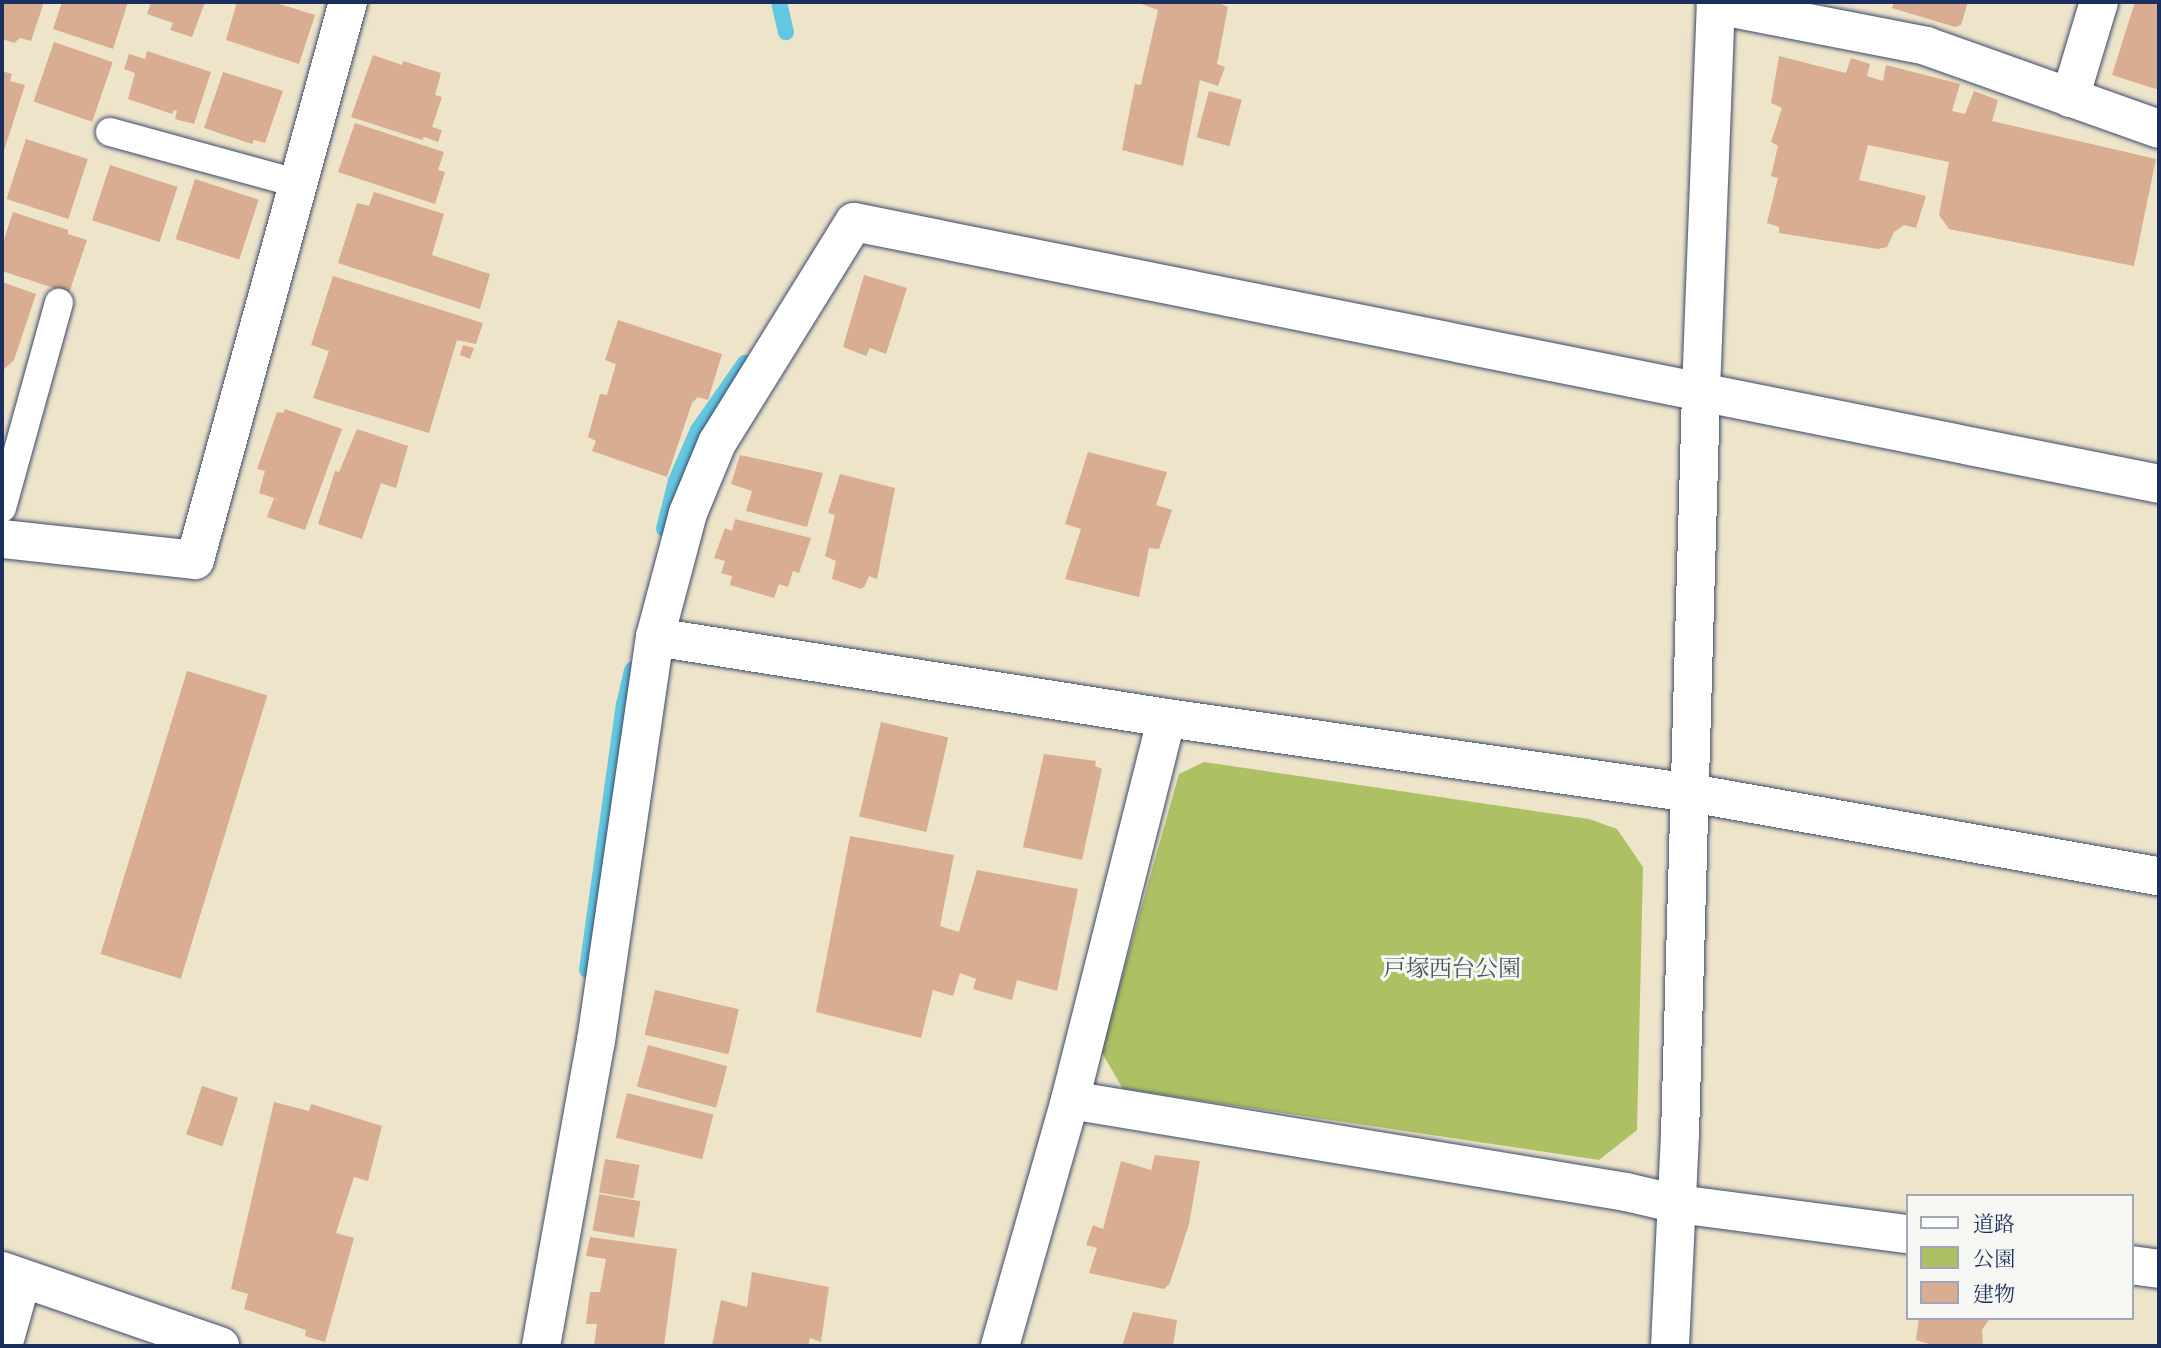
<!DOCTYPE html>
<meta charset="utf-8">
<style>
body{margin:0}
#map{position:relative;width:2161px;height:1348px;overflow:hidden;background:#eee4ca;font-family:"Gentium Book Plus","Noto Serif JP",serif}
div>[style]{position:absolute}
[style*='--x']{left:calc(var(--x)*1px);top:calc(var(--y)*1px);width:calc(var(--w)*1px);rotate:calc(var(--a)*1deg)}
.green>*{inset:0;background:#adc064}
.stream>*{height:16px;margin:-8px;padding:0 8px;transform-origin:8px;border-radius:8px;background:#63c7e0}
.building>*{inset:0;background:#d8ad91;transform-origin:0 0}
.roads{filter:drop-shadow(0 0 2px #3b4a6e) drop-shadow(0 0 2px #3b4a6e)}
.service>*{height:28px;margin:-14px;padding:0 14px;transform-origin:14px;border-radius:14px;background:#fff}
.minor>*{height:38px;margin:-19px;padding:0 19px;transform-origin:19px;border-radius:19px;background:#fff}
.tertiary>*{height:38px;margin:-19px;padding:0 19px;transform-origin:19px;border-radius:19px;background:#fff}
.secondary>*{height:38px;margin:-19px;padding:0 19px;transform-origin:19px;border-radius:19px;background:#fff}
span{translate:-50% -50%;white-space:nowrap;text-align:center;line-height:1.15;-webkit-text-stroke:6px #f6f6f2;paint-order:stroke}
.park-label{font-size:23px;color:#475a60}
.frame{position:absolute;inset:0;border:4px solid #1b2f5e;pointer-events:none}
.legend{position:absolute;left:1906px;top:1194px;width:228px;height:126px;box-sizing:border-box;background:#f6f6f2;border:2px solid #9ea6b7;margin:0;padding:9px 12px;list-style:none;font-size:21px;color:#1b2f5e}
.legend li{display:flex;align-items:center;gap:14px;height:35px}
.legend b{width:35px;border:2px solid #9ea6b7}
</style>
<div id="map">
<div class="green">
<div style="clip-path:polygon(1204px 762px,1589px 819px,1617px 829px,1643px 867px,1637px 1130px,1599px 1160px,1123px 1089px,1101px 1051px,1179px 774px)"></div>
</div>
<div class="stream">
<div style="--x:779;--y:2;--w:31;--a:77"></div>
<div style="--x:664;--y:529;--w:49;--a:-76"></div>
<div style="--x:676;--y:481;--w:56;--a:-66.7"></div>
<div style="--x:698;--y:430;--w:82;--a:-55"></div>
<div style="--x:587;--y:970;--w:268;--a:-82.1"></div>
<div style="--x:624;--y:705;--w:36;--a:-77"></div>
</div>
<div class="building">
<div style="clip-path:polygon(2px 2px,44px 2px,31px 41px,20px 38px,14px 43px,2px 39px)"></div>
<div style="clip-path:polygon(62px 2px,128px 2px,113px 49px,53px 29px)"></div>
<div style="clip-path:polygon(151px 2px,205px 2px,192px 37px,170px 30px,173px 23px,147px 14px)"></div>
<div style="clip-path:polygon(237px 2px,273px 2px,315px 15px,299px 64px,226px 40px)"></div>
<div style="clip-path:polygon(1136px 2px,1216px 2px,1228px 7px,1217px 64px,1225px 67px,1218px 86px,1200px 80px,1183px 166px,1122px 150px,1135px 84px,1141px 85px,1158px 10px)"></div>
<div style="clip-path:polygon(1894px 2px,1968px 2px,1961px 25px,1955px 27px,1892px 8px)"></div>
<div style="clip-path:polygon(2135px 2px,2159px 3px,2159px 90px,2112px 75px)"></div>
<div style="left:54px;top:42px;width:62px;height:63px;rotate:19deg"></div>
<div style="clip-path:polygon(147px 51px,211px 72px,194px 124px,175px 119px,177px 111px,174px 110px,172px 114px,128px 99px,135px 73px,124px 69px,129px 54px,145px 59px)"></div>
<div style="clip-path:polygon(373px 55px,402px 65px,403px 61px,441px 73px,435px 95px,442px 97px,432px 127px,442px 130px,438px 142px,424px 137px,422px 140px,351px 117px)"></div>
<div style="clip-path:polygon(1779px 56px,1846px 73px,1851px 58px,1870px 64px,1867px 76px,1883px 81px,1886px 65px,1960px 84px,1952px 111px,1965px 114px,1974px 91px,1998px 100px,1992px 121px,2156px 159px,2134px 266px,1949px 229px,1939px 215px,1949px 162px,1868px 145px,1859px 180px,1926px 196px,1916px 228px,1904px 225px,1894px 232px,1887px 247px,1878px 249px,1779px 233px,1779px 227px,1767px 223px,1778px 178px,1771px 176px,1778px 146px,1771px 142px,1782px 108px,1771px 103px)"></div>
<div style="clip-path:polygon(2px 71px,12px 74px,10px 81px,25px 85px,2px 157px)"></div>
<div style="clip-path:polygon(223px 72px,283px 91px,265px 143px,254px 140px,252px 144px,204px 128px)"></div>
<div style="left:1209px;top:91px;width:34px;height:48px;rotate:15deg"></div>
<div style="clip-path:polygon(355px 123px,444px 152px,438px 170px,445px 172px,435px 204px,338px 172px)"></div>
<div style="left:26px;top:139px;width:65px;height:63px;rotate:18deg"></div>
<div style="left:110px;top:165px;width:71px;height:58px;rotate:18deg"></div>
<div style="left:195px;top:179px;width:67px;height:63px;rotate:18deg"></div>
<div style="clip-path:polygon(374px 192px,444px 214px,432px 255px,490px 274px,480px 309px,338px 263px,357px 203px,369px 206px)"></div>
<div style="clip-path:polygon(13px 212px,68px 230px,68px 234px,87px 240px,69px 293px,2px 271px,2px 246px)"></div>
<div style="clip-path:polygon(864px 275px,907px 288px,886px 354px,870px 348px,866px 356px,843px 347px)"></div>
<div style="clip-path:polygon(333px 276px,483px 323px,476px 344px,457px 340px,429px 433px,313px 398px,329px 351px,311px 345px)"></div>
<div style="clip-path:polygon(2px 282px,36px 294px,14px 360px,2px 371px)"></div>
<div style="clip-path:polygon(618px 320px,722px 354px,708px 400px,698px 397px,692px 403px,667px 477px,592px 451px,596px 441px,588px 437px,600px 394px,607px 395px,616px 364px,605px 360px)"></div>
<div style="clip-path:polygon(463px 345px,474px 348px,470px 359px,460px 355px)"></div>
<div style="clip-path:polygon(285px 409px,342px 429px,305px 530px,267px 517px,274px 498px,259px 493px,265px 471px,257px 469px,277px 412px,283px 413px)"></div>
<div style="clip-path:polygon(357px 429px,408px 446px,396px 488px,381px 483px,362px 539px,318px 524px,335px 471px,339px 472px)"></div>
<div style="clip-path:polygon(1088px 452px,1167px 472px,1156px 505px,1172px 510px,1159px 549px,1149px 548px,1139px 597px,1065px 579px,1081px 529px,1065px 524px)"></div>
<div style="clip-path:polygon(740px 455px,823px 473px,807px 527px,746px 511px,752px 491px,731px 484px)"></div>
<div style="clip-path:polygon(840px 474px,895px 488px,877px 579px,869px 576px,865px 586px,861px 589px,832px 579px,836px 561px,825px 556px,835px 515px,828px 513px)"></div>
<div style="clip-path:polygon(735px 519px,811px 538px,799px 573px,793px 571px,788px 587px,779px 584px,774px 598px,730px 585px,732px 576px,721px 573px,725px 561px,714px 558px,725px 528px,732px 531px)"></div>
<div style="left:187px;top:671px;width:84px;height:296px;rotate:17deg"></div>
<div style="left:881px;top:722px;width:69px;height:97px;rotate:13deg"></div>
<div style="clip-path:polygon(1044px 754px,1096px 761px,1095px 766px,1102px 769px,1082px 860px,1023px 847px)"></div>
<div style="clip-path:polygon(850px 836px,954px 855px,940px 926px,959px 932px,977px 870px,1078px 889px,1057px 991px,1017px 980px,1012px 1000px,973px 989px,976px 979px,960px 973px,953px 996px,933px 990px,921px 1038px,816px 1012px)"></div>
<div style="left:655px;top:990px;width:86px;height:46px;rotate:13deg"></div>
<div style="left:648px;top:1045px;width:82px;height:43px;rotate:15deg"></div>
<div style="left:202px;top:1086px;width:38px;height:51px;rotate:18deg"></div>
<div style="left:627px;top:1093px;width:89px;height:46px;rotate:14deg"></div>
<div style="clip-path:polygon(274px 1102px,309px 1111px,311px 1104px,382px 1126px,368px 1181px,354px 1177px,336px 1233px,354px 1238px,325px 1342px,305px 1336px,306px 1330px,244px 1309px,248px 1294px,231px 1289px)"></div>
<div style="clip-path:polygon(1155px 1155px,1200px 1161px,1189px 1224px,1170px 1283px,1164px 1289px,1089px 1273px,1097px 1248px,1086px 1245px,1093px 1225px,1103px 1229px,1121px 1161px,1151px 1170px)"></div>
<div style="left:605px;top:1159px;width:35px;height:34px;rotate:10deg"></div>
<div style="left:599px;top:1194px;width:42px;height:37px;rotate:10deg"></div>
<div style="clip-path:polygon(590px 1237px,677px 1249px,664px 1346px,594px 1346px,597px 1324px,586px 1324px,590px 1292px,600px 1292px,606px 1259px,586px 1256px)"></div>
<div style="clip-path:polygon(752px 1272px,829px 1287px,821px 1342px,810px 1338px,808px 1346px,712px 1346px,721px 1300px,747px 1307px)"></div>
<div style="clip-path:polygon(1133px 1312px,1177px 1320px,1173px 1346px,1122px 1346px)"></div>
<div style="clip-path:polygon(1919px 1318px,1990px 1318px,1982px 1330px,1983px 1346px,1936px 1346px,1916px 1340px)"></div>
</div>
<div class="roads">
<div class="service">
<div style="--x:110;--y:132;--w:197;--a:15.3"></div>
<div style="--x:2;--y:508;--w:213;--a:-74.5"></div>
</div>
<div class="minor">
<div style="--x:1716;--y:5;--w:214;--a:11"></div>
<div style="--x:1926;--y:46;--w:247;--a:19.6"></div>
<div style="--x:2070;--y:98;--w:100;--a:-73.2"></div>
<div style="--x:2;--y:539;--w:194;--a:6.2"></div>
<div style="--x:195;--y:560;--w:579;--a:-74.67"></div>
<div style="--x:655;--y:637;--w:518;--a:8.99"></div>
<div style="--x:1167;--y:718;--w:529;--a:8.15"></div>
<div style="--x:1691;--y:793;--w:475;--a:10.1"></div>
<div style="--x:1070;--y:1100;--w:564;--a:9.4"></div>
<div style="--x:1626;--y:1192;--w:53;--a:13"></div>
<div style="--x:1678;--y:1204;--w:231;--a:7.5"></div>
<div style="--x:2131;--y:1265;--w:28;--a:8"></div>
<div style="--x:3;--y:1346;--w:70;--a:-74.2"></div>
<div style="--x:541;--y:1346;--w:310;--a:-79.8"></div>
<div style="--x:596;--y:1041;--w:408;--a:-81.7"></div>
<div style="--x:655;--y:637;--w:128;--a:-75.1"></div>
<div style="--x:688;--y:513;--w:76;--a:-67.5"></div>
<div style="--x:717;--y:443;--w:260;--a:-58.2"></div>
<div style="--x:854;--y:222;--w:1331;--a:11.35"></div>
<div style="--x:1000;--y:1346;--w:256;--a:-74.1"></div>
<div style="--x:1070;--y:1100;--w:394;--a:-75.8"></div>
</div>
<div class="tertiary">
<div style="--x:1670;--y:1346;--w:211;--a:-87.3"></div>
<div style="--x:1680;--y:1135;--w:744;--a:-88.38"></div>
<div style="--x:1701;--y:391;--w:389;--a:-87.8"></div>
</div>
<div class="secondary">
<div style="--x:2;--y:1271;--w:231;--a:19"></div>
</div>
</div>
<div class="park-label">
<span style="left:1452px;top:968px">戸塚西台公園</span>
</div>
<div class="frame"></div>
<ul class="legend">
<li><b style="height:9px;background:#fff"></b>道路</li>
<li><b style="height:19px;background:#adc064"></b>公園</li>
<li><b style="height:19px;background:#d8ad91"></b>建物</li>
</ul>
</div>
